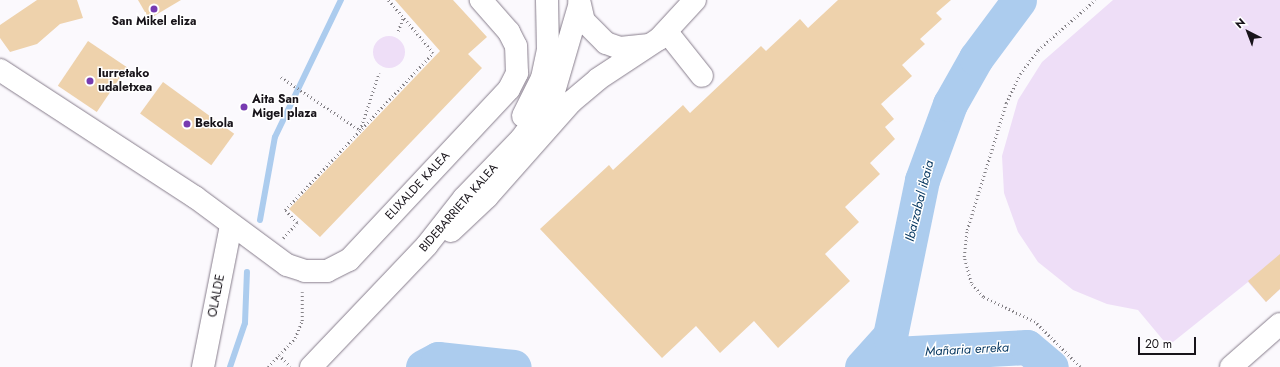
<!DOCTYPE html>
<meta charset="utf-8">
<style>
body{margin:0}
#map{position:relative;width:1280px;height:367px;overflow:hidden;background:#fbf9fd;font-family:Jost,sans-serif}
div>[style]{position:absolute}
[style*='--x']{left:calc(var(--x)*1px);top:calc(var(--y)*1px);width:calc(var(--w)*1px);rotate:calc(var(--a)*1deg)}
.green>*{inset:0;background:#eedef7}
.round{border-radius:50%}
.stream>*{height:6px;margin:-3px;padding:0 3px;transform-origin:3px;border-radius:3px;background:#acccee}
.river>*{height:35px;margin:-17.5px;padding:0 17.5px;transform-origin:17.5px;border-radius:17.5px;background:#acccee}
.building>*{inset:0;background:#eed2ac;transform-origin:0 0}
.path>*{height:2.5px;margin-top:-1.25px;transform-origin:0;background:repeating-linear-gradient(90deg,#858287 0 1px,transparent 0 4px)}
.roads{filter:drop-shadow(0 0 1px #877d8c) drop-shadow(0 0 1px #877d8c)}
.minor>*{height:22px;margin:-11px;padding:0 11px;transform-origin:11px;border-radius:11px;background:#fff}
.highway>*{height:22px;margin:-11px;padding:0 11px;transform-origin:11px;border-radius:11px;background:#fff}
.dots>*{width:11px;height:11px;translate:-50% -50%;box-sizing:border-box;border:2px solid #fff;border-radius:50%}
span{translate:-50% -50%;white-space:nowrap;text-align:center;line-height:1.15;-webkit-text-stroke:3px #fff;paint-order:stroke}
.poi-label{font-size:12px;color:#18141a;font-weight:700}
.left{translate:0 -50%;text-align:left}
.street-label{font-size:12px;color:#18141a}
.water-label{font-size:13px;color:#03355f;font-style:italic}
.north{position:absolute;left:1228px;top:12px;width:40px;height:40px;-webkit-text-stroke:3px #fff;paint-order:stroke;rotate:318deg;font-size:11px;font-weight:700;line-height:16px;text-align:center;color:#18141a}
.north::after{content:'';display:block;margin:auto;width:14px;height:18px;background:#18141a;clip-path:polygon(50% 0,100% 100%,50% 72%,0 100%)}
.scale{position:absolute;left:1138px;top:337px;width:58px;height:18px;box-sizing:border-box;border:2px solid #18141a;border-top:0;padding-left:5px;font-size:12px;line-height:14px;white-space:nowrap;color:#18141a;-webkit-text-stroke:3px #fff;paint-order:stroke}
</style>
<div id="map">
<div class="green">
<div style="clip-path:polygon(1113px 0,1280px 0,1280px 289px,1266px 302px,1248px 282px,1168px 346px,1138px 310px,1107px 304px,1073px 290px,1038px 262px,1018px 232px,1004px 193px,1002px 156px,1018px 100px,1042px 62px)"></div>
<div class="round" style="left:373px;top:36px;width:32px;height:32px"></div>
</div>
<div class="stream">
<div style="--x:260;--y:220;--w:84;--a:-79.8"></div>
<div style="--x:275;--y:137;--w:152;--a:-64.3"></div>
<div style="--x:230;--y:367;--w:46;--a:-71.2"></div>
<div style="--x:245;--y:323;--w:51;--a:-87.8"></div>
</div>
<div class="river">
<div style="--x:875;--y:355;--w:152;--a:-3"></div>
<div style="--x:1027;--y:347;--w:31;--a:40"></div>
<div style="--x:423;--y:367;--w:17;--a:-28"></div>
<div style="--x:438;--y:359;--w:76;--a:6"></div>
<div style="--x:862;--y:367;--w:42;--a:-47.9"></div>
<div style="--x:890;--y:336;--w:159;--a:-78.4"></div>
<div style="--x:922;--y:180;--w:81;--a:-69.8"></div>
<div style="--x:950;--y:104;--w:53;--a:-60.5"></div>
<div style="--x:976;--y:58;--w:72;--a:-53.4"></div>
</div>
<div class="building">
<div style="clip-path:polygon(37px 0,77px 0,83px 18px,60px 24px,37px 44px,10px 52px,0 38px,0 25px)"></div>
<div style="clip-path:polygon(138px 0,181px 0,149px 19px)"></div>
<div style="clip-path:polygon(395px 0,453px 0,487px 37px,468px 54px,482px 68px,320px 237px,289px 209px,440px 51px)"></div>
<div style="clip-path:polygon(838px 0,951px 0,936px 13px,942px 19px,920px 39px,925px 44px,902px 65px,912px 76px,881px 104px,894px 119px,885px 127px,895px 139px,870px 163px,880px 174px,845px 207px,859px 222px,825px 254px,850px 281px,778px 348px,754px 321px,720px 353px,696px 326px,662px 358px,540px 229px,609px 165px,613px 170px,683px 105px,690px 113px,761px 46px,766px 51px,800px 19px,808px 28px)"></div>
<div style="left:88px;top:41px;width:47px;height:54px;rotate:34deg"></div>
<div style="left:163px;top:82px;width:88px;height:39px;rotate:36deg"></div>
<div style="clip-path:polygon(1280px 254px,1280px 289px,1266px 302px,1248px 281px)"></div>
</div>
<div class="path">
<div style="--x:398;--y:31;--w:14;--a:-69"></div>
<div style="--x:281;--y:77;--w:95;--a:33.9"></div>
<div style="--x:360;--y:130;--w:60;--a:-71.6"></div>
<div style="--x:283;--y:238;--w:21;--a:-47"></div>
<div style="--x:297;--y:223;--w:18;--a:-133"></div>
<div style="--x:285;--y:210;--w:216;--a:-46.7"></div>
<div style="--x:433;--y:53;--w:70;--a:-130.3"></div>
<div style="--x:279;--y:355;--w:16;--a:45"></div>
<div style="--x:268;--y:367;--w:40;--a:-47"></div>
<div style="--x:295;--y:338;--w:18;--a:-68"></div>
<div style="--x:302;--y:321;--w:29;--a:-90"></div>
<div style="--x:1080;--y:367;--w:64;--a:-135"></div>
<div style="--x:1035;--y:322;--w:58;--a:-154.3"></div>
<div style="--x:983;--y:297;--w:18;--a:-131"></div>
<div style="--x:971;--y:283;--w:27;--a:-105"></div>
<div style="--x:964;--y:257;--w:27;--a:-84"></div>
<div style="--x:967;--y:230;--w:133;--a:-72.9"></div>
<div style="--x:1006;--y:103;--w:32;--a:-64"></div>
<div style="--x:1020;--y:74;--w:30;--a:-53"></div>
<div style="--x:1038;--y:50;--w:76;--a:-41.3"></div>
</div>
<div class="roads">
<div class="minor">
<div style="--x:667;--y:32;--w:56;--a:51.5"></div>
<div style="--x:0;--y:70;--w:233;--a:33.1"></div>
<div style="--x:195;--y:197;--w:114;--a:36.5"></div>
<div style="--x:287;--y:265;--w:19;--a:18"></div>
<div style="--x:305;--y:271;--w:22;--a:0"></div>
<div style="--x:327;--y:271;--w:25;--a:-27"></div>
<div style="--x:349;--y:260;--w:234;--a:-46.9"></div>
<div style="--x:509;--y:89;--w:18;--a:-63"></div>
<div style="--x:517;--y:73;--w:27;--a:-92"></div>
<div style="--x:516;--y:46;--w:16;--a:-117"></div>
<div style="--x:509;--y:32;--w:43;--a:-131.2"></div>
<div style="--x:203;--y:367;--w:145;--a:-78.8"></div>
<div style="--x:1231;--y:367;--w:65;--a:-41.3"></div>
</div>
<div class="highway">
<div style="--x:579;--y:0;--w:22;--a:77"></div>
<div style="--x:584;--y:21;--w:31;--a:45"></div>
<div style="--x:606;--y:43;--w:15;--a:20"></div>
<div style="--x:620;--y:48;--w:27;--a:-6"></div>
<div style="--x:523;--y:116;--w:42;--a:-63.4"></div>
<div style="--x:542;--y:78;--w:30;--a:-78"></div>
<div style="--x:548;--y:49;--w:49;--a:-91.2"></div>
<div style="--x:451;--y:231;--w:50;--a:-43.4"></div>
<div style="--x:487;--y:197;--w:127;--a:-48.5"></div>
<div style="--x:571;--y:102;--w:35;--a:-40"></div>
<div style="--x:598;--y:79;--w:73;--a:-33.3"></div>
<div style="--x:659;--y:39;--w:53;--a:-47.3"></div>
<div style="--x:311;--y:367;--w:168;--a:-46.4"></div>
<div style="--x:427;--y:245;--w:60;--a:-51.8"></div>
<div style="--x:464;--y:198;--w:82;--a:-46"></div>
<div style="--x:521;--y:139;--w:54;--a:-54"></div>
<div style="--x:553;--y:95;--w:93;--a:-73.7"></div>
</div>
</div>
<div class="dots">
<div style="left:154px;top:9px;background:#773bb1"></div>
<div style="left:90px;top:81px;background:#773bb1"></div>
<div style="left:244px;top:107px;background:#773bb1"></div>
<div style="left:187px;top:124px;background:#773bb1"></div>
</div>
<div class="poi-label">
<span style="left:154px;top:22px">San Mikel eliza</span>
<span class="left" style="left:98px;top:81px">Iurretako<br>udaletxea</span>
<span class="left" style="left:252px;top:107px">Aita San<br>Migel plaza</span>
<span class="left" style="left:195px;top:124px">Bekola</span>
</div>
<div class="street-label">
<span style="left:418px;top:186px;rotate:-47deg">ELIXALDE KALEA</span>
<span style="left:459px;top:208px;rotate:-49deg">BIDEBARRIETA KALEA</span>
<span style="left:217px;top:296px;rotate:-79deg">OLALDE</span>
</div>
<div class="water-label">
<span style="left:920px;top:201px;rotate:-76deg">Ibaizabal ibaia</span>
<span style="left:967px;top:350px;rotate:-3deg">Mañaria erreka</span>
</div>
<div class="north">N</div>
<div class="scale">20 m</div>
</div>
